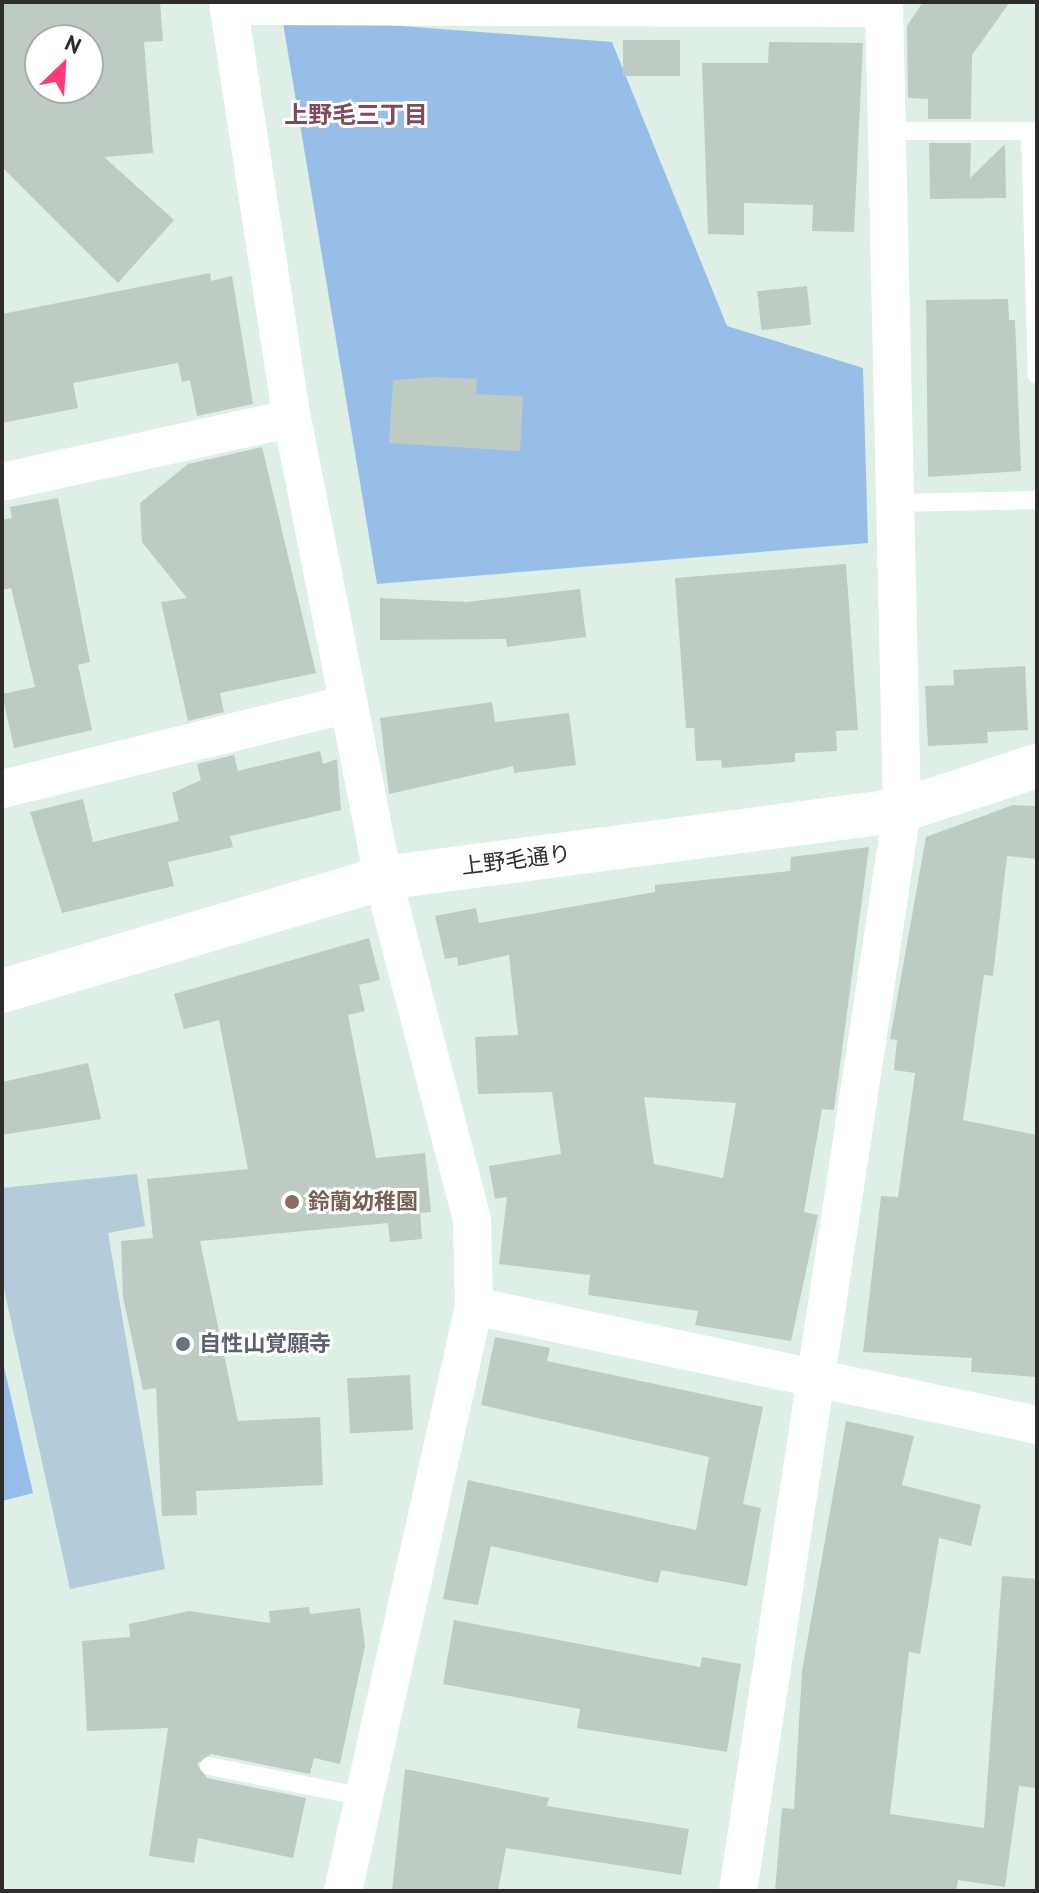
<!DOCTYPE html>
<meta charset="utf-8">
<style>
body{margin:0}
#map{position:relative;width:1039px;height:1893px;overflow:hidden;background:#deefe6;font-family:"PT Sans","Noto Sans JP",sans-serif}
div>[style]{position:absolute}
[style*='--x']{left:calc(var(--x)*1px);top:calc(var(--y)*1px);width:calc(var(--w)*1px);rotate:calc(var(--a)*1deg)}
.green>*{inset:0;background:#97bde9}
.cemetery>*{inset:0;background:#b4cbda}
.building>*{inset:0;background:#bdcbc3;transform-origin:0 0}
.service>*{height:18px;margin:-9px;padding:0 9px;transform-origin:9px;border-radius:9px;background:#fff}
.minor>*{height:38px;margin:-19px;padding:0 19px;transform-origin:19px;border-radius:19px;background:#fff}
.tertiary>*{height:44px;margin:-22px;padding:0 22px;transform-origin:22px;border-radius:22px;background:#fff}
.dots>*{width:22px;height:22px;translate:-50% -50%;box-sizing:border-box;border:4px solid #fff;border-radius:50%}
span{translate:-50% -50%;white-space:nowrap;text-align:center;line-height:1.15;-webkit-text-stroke:6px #fff;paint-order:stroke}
.street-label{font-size:22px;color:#2d2d2d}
.education-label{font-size:22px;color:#785e54;font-weight:700}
.left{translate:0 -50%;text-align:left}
.worship-label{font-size:22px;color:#5b616d;font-weight:700}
.neighbourhood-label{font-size:24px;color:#81495a;font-weight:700}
.frame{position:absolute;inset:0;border:4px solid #2d2d2d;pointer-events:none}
.north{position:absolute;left:24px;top:24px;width:80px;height:80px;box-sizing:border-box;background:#fff;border:2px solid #ababab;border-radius:50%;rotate:25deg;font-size:22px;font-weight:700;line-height:32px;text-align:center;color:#2d2d2d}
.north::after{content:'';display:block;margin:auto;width:28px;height:36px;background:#ff3b77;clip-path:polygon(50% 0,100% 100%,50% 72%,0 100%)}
</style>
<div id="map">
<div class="green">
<div style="clip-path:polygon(282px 17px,612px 42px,727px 326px,863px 368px,868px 543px,377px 584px)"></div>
<div style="clip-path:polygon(2px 1358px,33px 1493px,2px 1501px)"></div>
</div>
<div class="cemetery">
<div style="clip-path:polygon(137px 1174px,145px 1226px,108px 1233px,165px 1569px,70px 1589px,2px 1280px,2px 1188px)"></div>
</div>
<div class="building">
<div style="clip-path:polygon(evenodd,2px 2px,160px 2px,163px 41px,144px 42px,153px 153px,104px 157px,174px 220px,118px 283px,2px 167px,2px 2px,40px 40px,88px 40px,88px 88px,40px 88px,40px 40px)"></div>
<div style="clip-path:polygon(923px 2px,1010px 2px,972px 55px,971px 119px,928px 119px,928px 99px,908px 98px,907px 26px)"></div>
<div style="left:623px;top:40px;width:57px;height:36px"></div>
<div style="clip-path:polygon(769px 42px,863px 43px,854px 232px,812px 231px,813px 205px,744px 203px,744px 235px,708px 234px,702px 63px,768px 63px)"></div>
<div style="clip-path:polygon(929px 143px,971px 143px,970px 178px,1005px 144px,1006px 198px,930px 199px)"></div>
<div style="clip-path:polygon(210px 273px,211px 281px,232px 276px,253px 404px,197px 416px,190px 380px,182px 382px,178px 363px,73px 383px,78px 408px,2px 423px,2px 314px)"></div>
<div style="left:807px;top:286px;width:39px;height:50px;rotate:84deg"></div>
<div style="clip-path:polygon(1008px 299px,1009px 320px,1015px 320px,1021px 471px,928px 477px,926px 300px)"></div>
<div style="clip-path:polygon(434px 377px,477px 379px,476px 394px,523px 396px,520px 451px,389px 443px,393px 380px)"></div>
<div style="clip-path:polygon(262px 447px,316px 673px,220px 693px,224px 712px,188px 721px,161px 602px,187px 598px,142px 542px,140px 503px,188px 464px)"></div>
<div style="clip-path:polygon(58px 498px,90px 662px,78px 665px,92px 730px,14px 748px,2px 694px,35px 687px,11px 588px,2px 590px,2px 520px,12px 518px,10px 507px)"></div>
<div style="clip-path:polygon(846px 564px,858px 730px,836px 731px,837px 751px,795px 753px,795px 762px,722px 768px,721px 760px,696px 761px,694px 728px,686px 728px,675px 578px)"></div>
<div style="clip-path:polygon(580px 589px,586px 637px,507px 647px,506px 639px,380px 640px,380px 598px,466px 602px)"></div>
<div style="clip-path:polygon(1025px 666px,1028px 730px,987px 732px,988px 743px,928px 746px,925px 686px,954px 685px,953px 670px)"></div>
<div style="clip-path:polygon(492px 702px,495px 722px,569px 713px,576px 765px,514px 773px,513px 766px,389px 794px,380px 718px)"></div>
<div style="clip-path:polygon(320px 751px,323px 764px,337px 759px,341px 810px,230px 836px,233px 847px,168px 862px,174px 886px,62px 913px,30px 812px,83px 799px,93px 842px,179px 821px,172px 793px,201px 780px,197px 764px,234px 755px,238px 771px)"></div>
<div style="clip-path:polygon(1013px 805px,1037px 806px,1037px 859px,1007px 856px,993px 976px,984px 975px,963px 1120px,1037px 1135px,1037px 1377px,971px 1372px,972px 1358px,863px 1352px,881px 1196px,898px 1197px,915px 1073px,894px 1070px,897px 1040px,890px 1039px,926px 837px)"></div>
<div style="clip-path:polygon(evenodd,869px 847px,834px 1110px,822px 1109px,804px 1212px,818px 1215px,791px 1341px,695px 1325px,698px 1311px,588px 1295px,590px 1275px,499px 1264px,507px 1197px,495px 1199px,489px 1166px,561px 1154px,552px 1092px,478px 1094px,475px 1037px,518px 1035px,509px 955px,458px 966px,457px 957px,445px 959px,435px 916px,476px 908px,479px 923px,655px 892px,655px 885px,790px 871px,791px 857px,869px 847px,644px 1097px,736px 1103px,723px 1178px,654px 1164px,644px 1097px)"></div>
<div style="clip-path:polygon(369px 938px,380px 980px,359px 985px,365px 1011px,348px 1015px,376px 1158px,425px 1153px,431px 1212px,420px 1213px,422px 1239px,390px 1242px,388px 1223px,200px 1241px,238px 1421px,320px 1417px,323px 1485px,196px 1491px,197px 1515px,162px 1516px,156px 1388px,143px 1390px,123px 1297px,121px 1241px,153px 1238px,147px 1179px,248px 1169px,219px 1020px,184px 1029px,174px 994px)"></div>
<div style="clip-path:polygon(88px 1063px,101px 1119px,2px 1135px,2px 1082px)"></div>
<div style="clip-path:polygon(495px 1337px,550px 1348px,547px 1361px,763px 1407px,743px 1504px,761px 1508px,747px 1586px,661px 1570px,658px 1583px,491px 1546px,478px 1605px,443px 1599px,468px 1480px,696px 1530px,709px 1457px,481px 1405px)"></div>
<div style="left:410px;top:1375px;width:55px;height:63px;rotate:87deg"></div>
<div style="clip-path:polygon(846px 1421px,914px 1436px,902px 1485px,981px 1505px,971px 1546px,939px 1538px,920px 1654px,909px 1652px,890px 1814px,984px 1828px,1002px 1576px,1037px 1579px,1037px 1788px,1019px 1786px,1005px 1887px,958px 1880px,956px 1891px,775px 1891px,782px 1808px,794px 1809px,802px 1671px)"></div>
<div style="clip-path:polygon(309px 1607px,310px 1614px,360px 1608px,365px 1646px,340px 1764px,314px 1758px,310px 1774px,211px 1754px,197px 1764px,207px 1778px,306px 1798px,293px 1858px,198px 1838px,194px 1863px,149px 1856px,168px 1728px,87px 1731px,82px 1641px,130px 1637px,129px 1624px,189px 1611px,270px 1623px,269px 1611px)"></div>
<div style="clip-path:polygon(454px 1620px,700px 1667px,702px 1657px,741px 1664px,727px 1752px,577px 1728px,580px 1709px,443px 1684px)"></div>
<div style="clip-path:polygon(405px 1769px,549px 1798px,547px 1806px,689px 1829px,681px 1875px,506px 1848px,498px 1891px,392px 1891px)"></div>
</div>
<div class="service">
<div style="--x:883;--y:131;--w:147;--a:0"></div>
<div style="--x:1030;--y:131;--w:244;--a:88.4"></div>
<div style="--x:893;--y:503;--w:144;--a:-1.2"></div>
<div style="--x:209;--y:1766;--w:158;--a:11.3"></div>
</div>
<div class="minor">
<div style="--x:228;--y:2;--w:421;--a:81.3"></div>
<div style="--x:292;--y:418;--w:469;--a:78.8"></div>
<div style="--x:383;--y:878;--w:353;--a:75.4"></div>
<div style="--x:472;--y:1220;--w:86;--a:88.7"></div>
<div style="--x:474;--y:1306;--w:599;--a:102.62"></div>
<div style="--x:229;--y:6;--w:650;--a:0.18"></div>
<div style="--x:2;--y:482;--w:297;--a:-12.4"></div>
<div style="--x:2;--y:789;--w:357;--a:-13.8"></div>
<div style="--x:474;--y:1306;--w:575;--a:11.93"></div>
<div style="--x:738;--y:1891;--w:1093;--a:-81.37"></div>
<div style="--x:902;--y:810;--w:808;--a:-91.28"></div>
</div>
<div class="tertiary">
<div style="--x:2;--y:991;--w:397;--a:-16.5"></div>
<div style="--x:383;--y:878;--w:523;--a:-7.46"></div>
<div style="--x:902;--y:810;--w:142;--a:-18.1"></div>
</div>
<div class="dots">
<div style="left:292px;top:1202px;background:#8d6e63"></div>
<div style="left:183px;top:1344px;background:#6b7280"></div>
</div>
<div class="street-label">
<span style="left:516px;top:860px;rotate:-7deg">上野毛通り</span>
</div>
<div class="education-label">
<span class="left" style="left:308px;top:1202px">鈴蘭幼稚園</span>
</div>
<div class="worship-label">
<span class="left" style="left:199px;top:1344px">自性山覚願寺</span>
</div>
<div class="neighbourhood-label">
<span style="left:356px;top:115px">上野毛三丁目</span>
</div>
<div class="frame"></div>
<div class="north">N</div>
</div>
